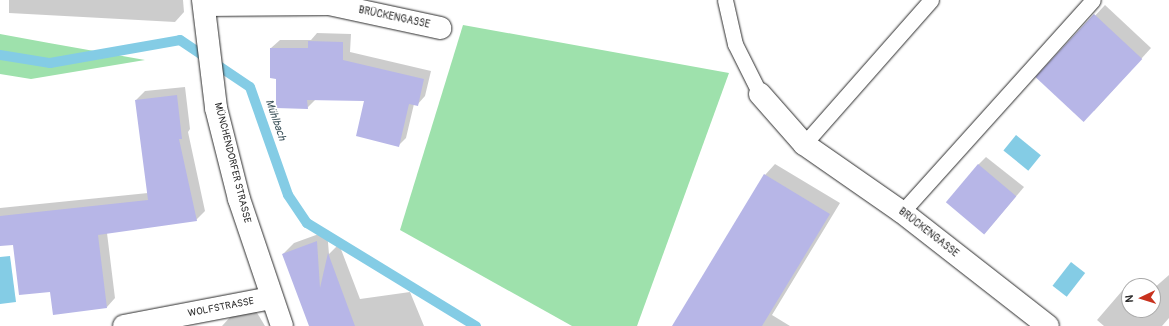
<!DOCTYPE html>
<meta charset="utf-8">
<style>
body{margin:0}
#map{position:relative;width:1169px;height:326px;overflow:hidden;background:#fff;font-family:Pangolin,sans-serif}
div>[style]{position:absolute}
[style*='--x']{left:calc(var(--x)*1px);top:calc(var(--y)*1px);width:calc(var(--w)*1px);rotate:calc(var(--a)*1deg)}
.green>*{inset:0;background:#9ee1ac}
.water>*{inset:0;background:#84cce5;transform-origin:0 0}
.shadow>*{inset:0;background:#0003}
.stream>*{height:10px;margin:-5px;padding:0 5px;transform-origin:5px;border-radius:5px;background:#84cce5}
.building>*{inset:0;background:#b7b6e7;transform-origin:0 0}
.roads{filter:drop-shadow(0 0 1px #2b2b2b) drop-shadow(0 0 1px #2b2b2b)}
.service>*{height:15px;margin:-7.5px;padding:0 7.5px;transform-origin:7.5px;border-radius:7.5px;background:#fff}
.minor>*{height:22px;margin:-11px;padding:0 11px;transform-origin:11px;border-radius:11px;background:#fff}
.tertiary>*{height:22px;margin:-11px;padding:0 11px;transform-origin:11px;border-radius:11px;background:#fff}
span{translate:-50% -50%;white-space:nowrap;text-align:center;line-height:1.15;-webkit-text-stroke:3px #fff;paint-order:stroke}
.street-label{font-size:10px;color:#2b2b2b}
.water-label{font-size:11px;color:#465b63;font-style:italic}
.north{position:absolute;left:1121px;top:278px;width:40px;height:40px;box-sizing:border-box;background:#fff;border:1px solid #aaa;border-radius:50%;rotate:266deg;font-size:11px;font-weight:700;line-height:16px;text-align:center;color:#2b2b2b}
.north::after{content:'';display:block;margin:auto;width:14px;height:18px;background:#c8321e;clip-path:polygon(50% 0,100% 100%,50% 72%,0 100%)}
</style>
<div id="map">
<div class="green">
<div style="clip-path:polygon(463px 25px,729px 73px,637px 326px,572px 326px,400px 230px)"></div>
<div style="clip-path:polygon(0 34px,49px 43px,145px 60px,31px 79px,0 74px)"></div>
</div>
<div class="water">
<div style="left:1016px;top:135px;width:32px;height:20px;rotate:39deg"></div>
<div style="clip-path:polygon(10px 256px,16px 302px,0 304px,0 257px)"></div>
<div style="left:1071px;top:262px;width:18px;height:30px;rotate:38deg"></div>
</div>
<div class="shadow">
<div style="clip-path:polygon(9px 0,183px 0,184px 12px,175px 22px,9px 13px)"></div>
<div style="clip-path:polygon(1105px 5px,1151px 48px,1094px 111px,1037px 78px)"></div>
<div style="clip-path:polygon(317px 33px,351px 34px,350px 52px,431px 71px,425px 96px,417px 105px,414px 104px,406px 138px,398px 146px,365px 100px,316px 99px,307px 108px,277px 78px,271px 48px,280px 40px,311px 40px)"></div>
<div style="clip-path:polygon(185px 87px,190px 129px,188px 132px,205px 211px,196px 220px,107px 233px,115px 298px,107px 307px,13px 244px,0 245px,0 208px,148px 193px,136px 100px,145px 91px)"></div>
<div style="clip-path:polygon(986px 157px,1024px 187px,985px 233px,978px 165px)"></div>
<div style="clip-path:polygon(775px 164px,840px 203px,772px 315px,790px 326px,690px 326px,765px 175px)"></div>
<div style="clip-path:polygon(327px 231px,329px 254px,339px 244px,360px 299px,410px 292px,424px 326px,310px 326px,283px 254px,294px 243px)"></div>
<div style="clip-path:polygon(1169px 275px,1169px 318px,1162px 326px,1104px 326px,1097px 320px,1128px 284px,1131px 286px,1129px 286px,1129px 310px,1153px 310px,1153px 289px)"></div>
<div style="clip-path:polygon(256px 311px,265px 326px,222px 326px,232px 315px)"></div>
</div>
<div class="stream">
<div style="--x:0;--y:55;--w:51;--a:9.1"></div>
<div style="--x:50;--y:63;--w:132;--a:-10"></div>
<div style="--x:180;--y:40;--w:84;--a:33.9"></div>
<div style="--x:250;--y:87;--w:114;--a:70.6"></div>
<div style="--x:288;--y:195;--w:34;--a:56"></div>
<div style="--x:307;--y:223;--w:198;--a:31.4"></div>
</div>
<div class="building">
<div style="left:1094px;top:14px;width:66px;height:86px;rotate:43deg"></div>
<div style="clip-path:polygon(308px 41px,343px 42px,343px 60px,424px 79px,418px 106px,409px 104px,399px 147px,356px 136px,364px 101px,307px 100px,308px 109px,276px 108px,276px 79px,270px 78px,270px 48px,308px 48px)"></div>
<div style="clip-path:polygon(177px 95px,182px 139px,179px 139px,197px 221px,98px 235px,107px 308px,53px 315px,50px 292px,19px 295px,13px 245px,0 246px,0 216px,148px 200px,135px 100px)"></div>
<div style="left:978px;top:164px;width:50px;height:50px;rotate:40deg"></div>
<div style="clip-path:polygon(764px 174px,830px 214px,762px 326px,672px 326px)"></div>
<div style="clip-path:polygon(317px 241px,320px 288px,328px 253px,355px 326px,309px 326px,282px 254px)"></div>
</div>
<div class="roads">
<div class="service">
<div style="--x:725;--y:0;--w:45;--a:77.2"></div>
<div style="--x:735;--y:44;--w:56;--a:63.4"></div>
<div style="--x:804;--y:144;--w:192;--a:-48.6"></div>
<div style="--x:902;--y:212;--w:285;--a:-48"></div>
</div>
<div class="minor">
<div style="--x:204;--y:5;--w:125;--a:-0.5"></div>
<div style="--x:329;--y:4;--w:114;--a:12.2"></div>
<div style="--x:760;--y:94;--w:67;--a:48.7"></div>
<div style="--x:804;--y:144;--w:119;--a:34.8"></div>
<div style="--x:902;--y:212;--w:185;--a:38"></div>
<div style="--x:124;--y:326;--w:150;--a:-10.8"></div>
</div>
<div class="tertiary">
<div style="--x:203;--y:0;--w:109;--a:83.1"></div>
<div style="--x:216;--y:108;--w:94;--a:75.8"></div>
<div style="--x:239;--y:199;--w:134;--a:71.3"></div>
</div>
</div>
<div class="street-label">
<span style="left:394px;top:18px;rotate:12deg">BRÜCKENGASSE</span>
<span style="left:232px;top:163px;rotate:76deg">MÜNCHENDORFER STRASSE</span>
<span style="left:928px;top:233px;rotate:38deg">BRÜCKENGASSE</span>
<span style="left:221px;top:308px;rotate:-11deg">WOLFSTRASSE</span>
</div>
<div class="water-label">
<span style="left:275px;top:120px;rotate:71deg">Mühlbach</span>
</div>
<div class="north">N</div>
</div>
